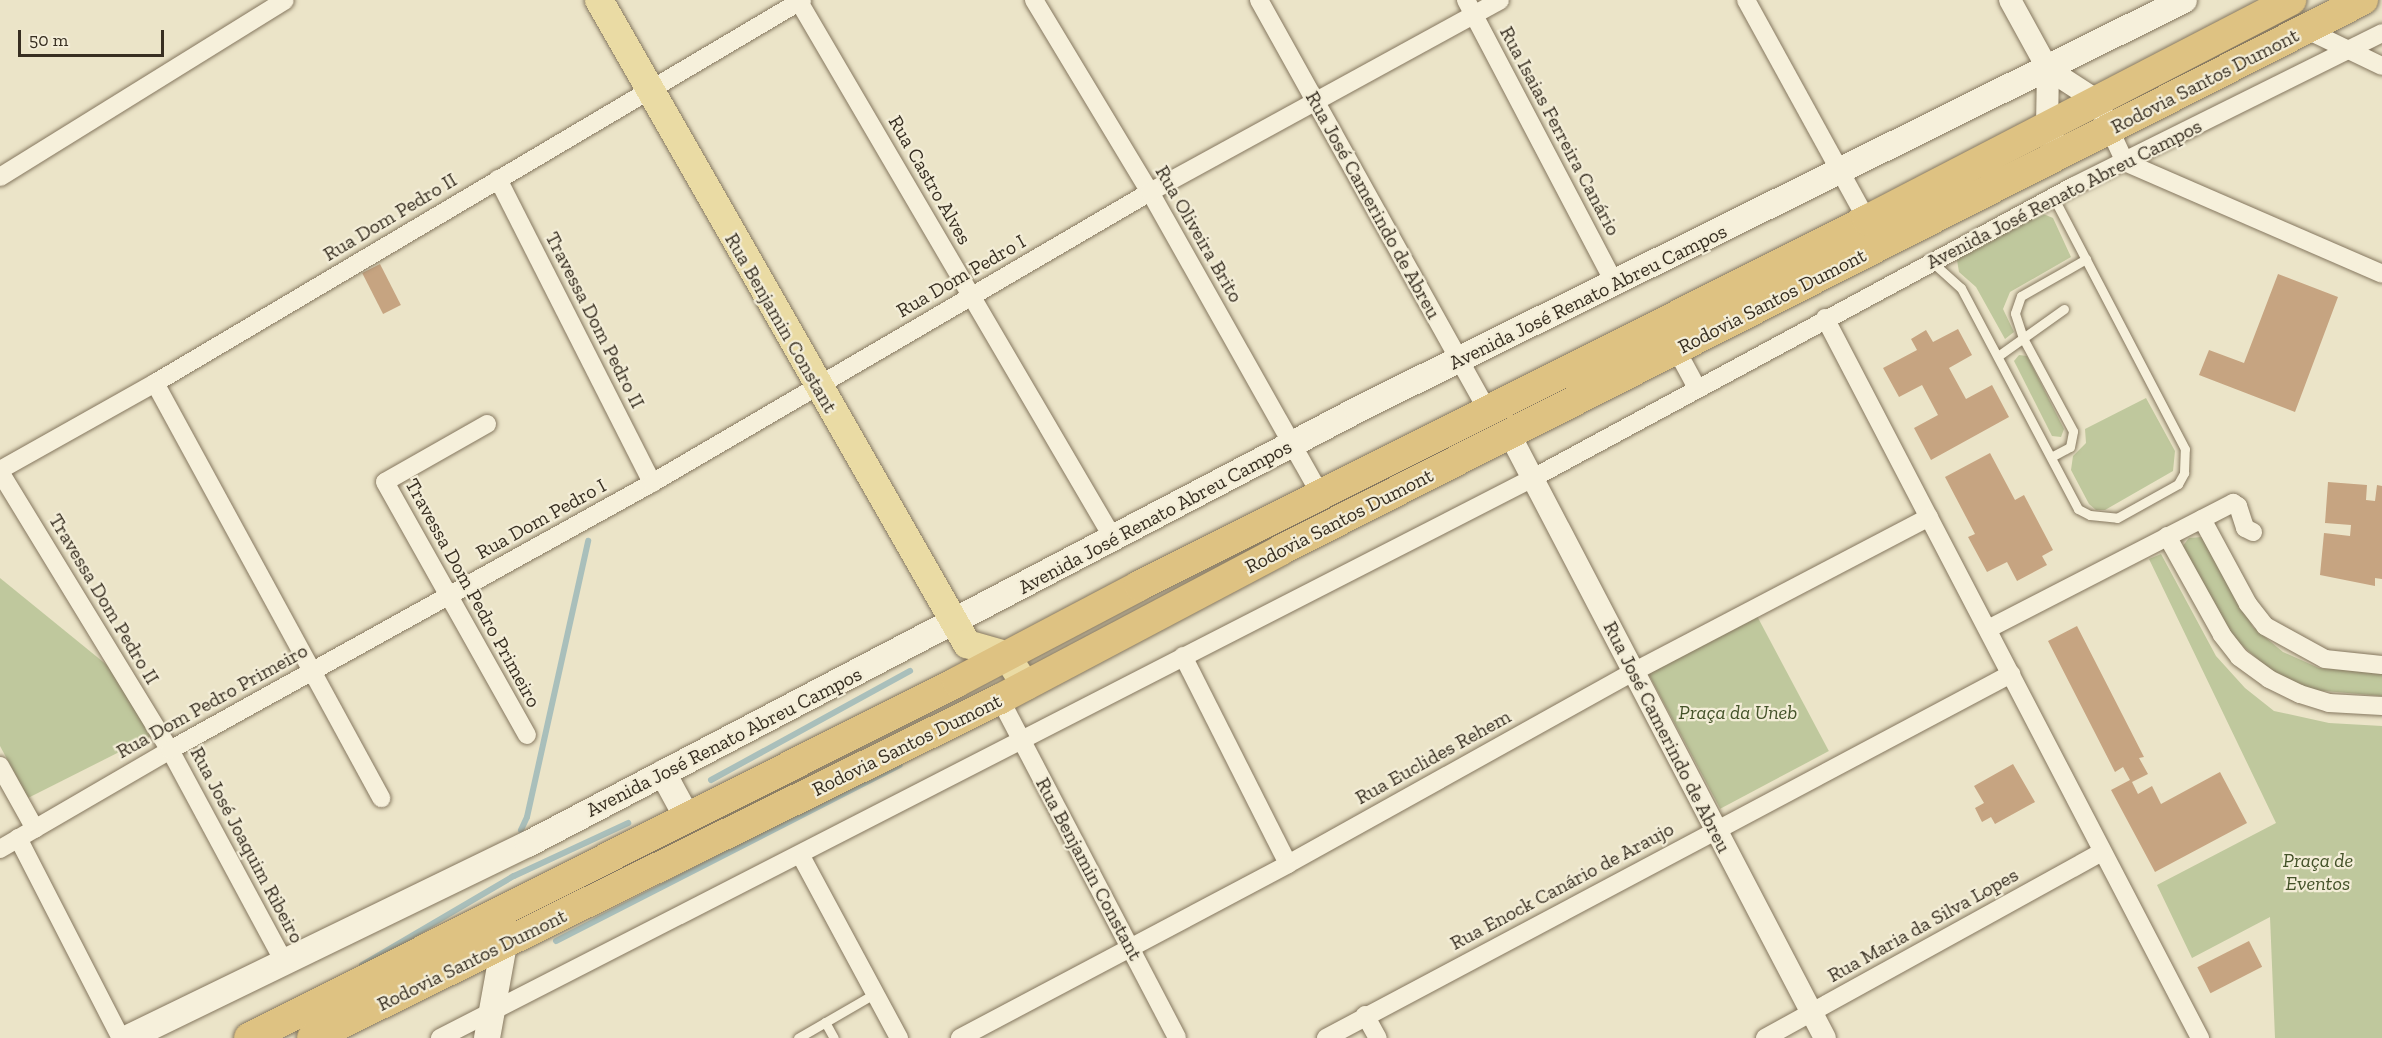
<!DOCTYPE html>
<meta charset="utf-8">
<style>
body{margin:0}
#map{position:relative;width:2382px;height:1038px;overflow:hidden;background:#ebe4c8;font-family:"Zilla Slab",serif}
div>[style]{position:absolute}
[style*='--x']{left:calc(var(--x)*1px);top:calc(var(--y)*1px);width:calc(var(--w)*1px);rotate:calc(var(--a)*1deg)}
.green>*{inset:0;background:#bfc89d;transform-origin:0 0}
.stream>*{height:6px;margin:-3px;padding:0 3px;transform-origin:3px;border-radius:3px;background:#a9bfbb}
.building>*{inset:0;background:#c6a481;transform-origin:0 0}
.roads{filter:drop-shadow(0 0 2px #85775f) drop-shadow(0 0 2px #85775f)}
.service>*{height:9px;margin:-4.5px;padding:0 4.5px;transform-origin:4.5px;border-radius:4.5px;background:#f6f0db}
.minor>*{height:18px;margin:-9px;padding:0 9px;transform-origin:9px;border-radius:9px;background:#f6f0db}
.tertiary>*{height:22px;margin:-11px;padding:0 11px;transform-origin:11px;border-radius:11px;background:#f6f0db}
.secondary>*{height:26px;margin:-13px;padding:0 13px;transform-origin:13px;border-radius:13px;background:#f6f0db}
.primary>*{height:28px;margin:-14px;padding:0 14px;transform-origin:14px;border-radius:14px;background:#eadba4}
.trunk>*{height:30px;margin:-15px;padding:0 15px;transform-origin:15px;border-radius:15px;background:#dec282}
span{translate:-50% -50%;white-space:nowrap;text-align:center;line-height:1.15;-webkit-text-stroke:4.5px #f3edd7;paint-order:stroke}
.street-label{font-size:20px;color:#372e21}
.park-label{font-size:20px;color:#445229;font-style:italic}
.scale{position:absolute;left:18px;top:30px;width:146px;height:27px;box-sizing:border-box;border:3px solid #372e21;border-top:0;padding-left:8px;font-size:18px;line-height:21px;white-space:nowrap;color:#372e21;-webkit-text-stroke:4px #f3edd7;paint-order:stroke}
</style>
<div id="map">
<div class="green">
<div style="clip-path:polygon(2041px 213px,2053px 218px,2071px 257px,2010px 292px,2003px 309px,2014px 332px,2005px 339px,1976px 287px,1959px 272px,1957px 260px,1960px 255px)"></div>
<div style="clip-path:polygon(2019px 355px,2027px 356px,2064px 429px,2061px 437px,2052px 436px,2014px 361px)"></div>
<div style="clip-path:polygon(2146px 398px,2175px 451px,2173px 471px,2105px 510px,2096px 510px,2089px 504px,2071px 470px,2073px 456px,2086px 443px,2085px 429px)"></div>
<div style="clip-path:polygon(2202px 537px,2253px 627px,2283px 652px,2319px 668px,2382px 673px,2382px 696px,2313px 690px,2271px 671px,2236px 640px,2181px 548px,2189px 538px)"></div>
<div style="clip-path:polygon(2161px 554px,2216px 656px,2245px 688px,2274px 711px,2329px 723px,2382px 726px,2382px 1038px,2275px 1038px,2270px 917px,2192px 958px,2157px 885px,2276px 823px,2149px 559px)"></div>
<div style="clip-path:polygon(0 578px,118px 674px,153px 735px,28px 798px,0 746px)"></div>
<div style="left:1757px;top:616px;width:153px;height:123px;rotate:62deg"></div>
</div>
<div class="stream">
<div style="--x:711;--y:780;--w:227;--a:-28.7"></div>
<div style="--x:521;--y:830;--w:14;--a:-65"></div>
<div style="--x:527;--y:817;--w:283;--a:-77.5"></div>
<div style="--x:556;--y:941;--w:386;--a:-27.1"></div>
<div style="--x:362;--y:965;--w:176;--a:-30.4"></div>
<div style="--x:514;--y:876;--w:126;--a:-24.9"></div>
</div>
<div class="building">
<div style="left:380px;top:264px;width:46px;height:20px;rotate:63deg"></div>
<div style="clip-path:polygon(2278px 274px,2338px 297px,2295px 412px,2199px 375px,2209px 350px,2244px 363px)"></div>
<div style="clip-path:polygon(1958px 329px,1972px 355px,1949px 368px,1966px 399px,1992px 385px,2009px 417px,1931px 460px,1914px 428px,1938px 415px,1922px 385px,1899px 397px,1883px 368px,1917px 350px,1911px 339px,1926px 330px,1933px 342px)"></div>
<div style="clip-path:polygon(1990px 453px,2015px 500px,2024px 495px,2053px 550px,2042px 556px,2047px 565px,2017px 581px,2007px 562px,1987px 572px,1968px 537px,1975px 534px,1945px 477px)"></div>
<div style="clip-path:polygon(2328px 482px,2367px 485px,2366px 500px,2375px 501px,2377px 485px,2382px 486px,2382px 579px,2375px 578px,2375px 586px,2320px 575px,2324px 533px,2350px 536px,2351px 525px,2325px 523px)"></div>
<div style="clip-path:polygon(2077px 626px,2144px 757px,2139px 758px,2148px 774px,2132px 782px,2138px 794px,2152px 786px,2161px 804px,2220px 772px,2247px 823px,2155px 872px,2111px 790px,2130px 780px,2123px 767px,2115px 772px,2048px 641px)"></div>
<div style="clip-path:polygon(2013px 764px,2035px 802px,1995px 824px,1991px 817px,1982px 822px,1975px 808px,1984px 803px,1974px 786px)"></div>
<div style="left:2249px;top:941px;width:29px;height:58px;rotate:63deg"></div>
</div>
<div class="roads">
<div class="service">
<div style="--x:1932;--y:262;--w:39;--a:42"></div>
<div style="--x:1961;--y:288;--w:250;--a:62.1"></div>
<div style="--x:2078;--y:509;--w:13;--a:27"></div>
<div style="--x:2090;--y:515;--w:27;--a:6"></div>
<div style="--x:2117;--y:518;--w:70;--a:-29.1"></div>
<div style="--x:2178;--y:484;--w:13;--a:-61"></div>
<div style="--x:2184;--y:473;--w:24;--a:-88"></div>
<div style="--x:2185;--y:449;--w:284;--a:-117.6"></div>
<div style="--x:1998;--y:356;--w:81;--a:-35.5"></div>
<div style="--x:2051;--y:457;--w:21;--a:-28"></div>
<div style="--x:2070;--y:447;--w:16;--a:-79"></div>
<div style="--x:2073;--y:431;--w:106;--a:-118.3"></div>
<div style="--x:2023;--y:338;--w:26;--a:-108"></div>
<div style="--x:2015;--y:313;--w:18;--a:-71"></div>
<div style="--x:2021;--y:296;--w:75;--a:-29.6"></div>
<div style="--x:825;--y:1022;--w:18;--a:61"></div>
<div style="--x:798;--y:1038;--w:88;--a:-30.1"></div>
</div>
<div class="minor">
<div style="--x:798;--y:0;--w:623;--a:59.65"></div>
<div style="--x:1034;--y:0;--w:224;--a:58.9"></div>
<div style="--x:1150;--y:192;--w:347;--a:60.6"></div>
<div style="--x:1259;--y:0;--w:468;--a:60.9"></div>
<div style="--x:1466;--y:0;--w:321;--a:62.3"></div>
<div style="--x:1746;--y:0;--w:251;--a:61.2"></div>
<div style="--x:2305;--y:29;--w:85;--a:25.7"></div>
<div style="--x:2110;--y:130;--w:35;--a:65"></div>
<div style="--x:2125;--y:162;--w:280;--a:23.5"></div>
<div style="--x:0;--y:177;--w:335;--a:-31.8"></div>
<div style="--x:498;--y:179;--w:341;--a:63.1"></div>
<div style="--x:1825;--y:318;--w:812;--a:62.49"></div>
<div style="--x:1677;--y:351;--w:42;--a:61.6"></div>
<div style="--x:155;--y:383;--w:473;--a:61.4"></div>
<div style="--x:487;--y:424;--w:117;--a:150.4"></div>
<div style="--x:385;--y:482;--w:290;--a:60.7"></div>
<div style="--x:0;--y:470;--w:178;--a:-29.3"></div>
<div style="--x:155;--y:383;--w:752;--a:-30.62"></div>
<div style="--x:0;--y:472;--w:326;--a:58.6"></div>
<div style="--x:170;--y:750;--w:241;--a:61.7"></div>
<div style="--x:2202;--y:519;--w:97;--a:61.6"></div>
<div style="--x:2248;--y:604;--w:28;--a:52"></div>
<div style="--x:2265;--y:626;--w:68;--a:28.8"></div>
<div style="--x:2325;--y:659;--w:57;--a:6"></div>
<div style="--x:2167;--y:536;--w:113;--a:60.9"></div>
<div style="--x:2222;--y:635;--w:28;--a:52"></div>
<div style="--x:2239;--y:657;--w:37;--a:36"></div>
<div style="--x:2269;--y:679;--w:34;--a:26"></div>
<div style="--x:2300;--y:694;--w:30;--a:17"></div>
<div style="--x:2329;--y:703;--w:53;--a:3.2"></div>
<div style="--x:1988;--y:629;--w:276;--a:-27.2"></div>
<div style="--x:2233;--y:503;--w:6;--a:31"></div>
<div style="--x:2238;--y:506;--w:23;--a:72"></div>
<div style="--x:2245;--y:528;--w:9;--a:27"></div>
<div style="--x:1183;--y:656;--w:233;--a:63.2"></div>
<div style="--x:1000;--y:699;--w:382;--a:62.4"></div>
<div style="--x:0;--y:766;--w:72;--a:60.9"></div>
<div style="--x:18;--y:838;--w:225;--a:62.8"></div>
<div style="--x:0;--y:849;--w:197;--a:-30.2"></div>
<div style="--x:170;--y:750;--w:551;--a:-28.98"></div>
<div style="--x:652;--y:483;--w:577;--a:-30.3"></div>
<div style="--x:1150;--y:192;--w:399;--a:-28.7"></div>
<div style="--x:801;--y:856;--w:207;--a:61.7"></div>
<div style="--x:1365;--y:1015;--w:26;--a:61"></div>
<div style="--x:440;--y:1038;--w:1228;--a:-27.13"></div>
<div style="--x:1533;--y:478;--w:615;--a:-28.36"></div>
<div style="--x:2074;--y:186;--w:344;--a:-26.4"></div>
<div style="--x:960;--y:1038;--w:371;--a:-27.9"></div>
<div style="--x:1288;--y:864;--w:395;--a:-29.1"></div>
<div style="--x:1633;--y:672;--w:334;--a:-27.6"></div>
<div style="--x:1326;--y:1038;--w:776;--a:-27.99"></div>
<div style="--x:1765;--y:1038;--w:385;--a:-28.9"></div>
</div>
<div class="tertiary">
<div style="--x:2010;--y:0;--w:79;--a:61.2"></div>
<div style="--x:2048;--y:69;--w:57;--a:32.9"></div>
<div style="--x:2096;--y:100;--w:13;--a:63"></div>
<div style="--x:2048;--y:69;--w:55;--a:91"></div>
<div style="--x:2047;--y:124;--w:15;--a:67"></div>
<div style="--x:1510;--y:435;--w:680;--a:62.42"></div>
</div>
<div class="secondary">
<div style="--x:663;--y:773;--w:52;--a:61.5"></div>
<div style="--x:128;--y:1038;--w:445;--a:-25.9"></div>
<div style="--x:528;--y:844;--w:936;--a:-27.63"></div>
<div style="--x:1357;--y:410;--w:923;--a:-26.37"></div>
<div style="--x:487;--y:1038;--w:96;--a:-79.7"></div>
</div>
<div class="primary">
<div style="--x:599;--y:0;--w:742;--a:60.26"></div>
<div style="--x:967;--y:644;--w:41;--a:15.8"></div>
<div style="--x:1006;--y:655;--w:37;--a:57"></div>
</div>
<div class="trunk">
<div style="--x:249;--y:1038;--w:792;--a:-26.69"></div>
<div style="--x:957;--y:682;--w:206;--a:-27.8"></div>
<div style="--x:1139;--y:586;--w:815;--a:-26.69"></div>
<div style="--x:1867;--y:220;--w:478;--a:-27.4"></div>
<div style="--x:312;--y:1038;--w:767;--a:-26.23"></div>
<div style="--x:1000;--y:699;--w:318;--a:-27.9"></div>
<div style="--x:1281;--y:550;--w:1214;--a:-26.95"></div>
</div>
</div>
<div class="street-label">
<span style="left:2205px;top:81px;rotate:-27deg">Rodovia Santos Dumont</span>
<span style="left:1560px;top:131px;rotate:62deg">Rua Isaias Ferreira Canário</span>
<span style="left:930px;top:180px;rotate:60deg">Rua Castro Alves</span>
<span style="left:2064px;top:194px;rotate:-27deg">Avenida José Renato Abreu Campos</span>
<span style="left:1373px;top:205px;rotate:61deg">Rua José Camerindo de Abreu</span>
<span style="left:390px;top:217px;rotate:-31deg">Rua Dom Pedro II</span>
<span style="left:1199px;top:234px;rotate:60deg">Rua Oliveira Brito</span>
<span style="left:961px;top:276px;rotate:-30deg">Rua Dom Pedro I</span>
<span style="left:1588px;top:297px;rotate:-26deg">Avenida José Renato Abreu Campos</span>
<span style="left:1772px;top:301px;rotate:-27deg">Rodovia Santos Dumont</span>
<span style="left:595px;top:320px;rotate:63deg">Travessa Dom Pedro II</span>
<span style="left:781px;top:323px;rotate:60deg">Rua Benjamin Constant</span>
<span style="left:1155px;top:517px;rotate:-28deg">Avenida José Renato Abreu Campos</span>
<span style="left:541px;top:519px;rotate:-29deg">Rua Dom Pedro I</span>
<span style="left:1339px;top:521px;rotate:-27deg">Rodovia Santos Dumont</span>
<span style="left:473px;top:593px;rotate:61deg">Travessa Dom Pedro Primeiro</span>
<span style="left:104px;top:599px;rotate:59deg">Travessa Dom Pedro II</span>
<span style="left:212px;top:701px;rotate:-29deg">Rua Dom Pedro Primeiro</span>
<span style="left:1667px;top:737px;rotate:63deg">Rua José Camerindo de Abreu</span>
<span style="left:724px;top:742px;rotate:-27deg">Avenida José Renato Abreu Campos</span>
<span style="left:907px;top:745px;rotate:-26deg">Rodovia Santos Dumont</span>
<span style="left:1433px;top:757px;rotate:-29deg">Rua Euclides Rehem</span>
<span style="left:247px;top:845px;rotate:62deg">Rua José Joaquim Ribeiro</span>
<span style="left:1089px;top:869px;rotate:62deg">Rua Benjamin Constant</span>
<span style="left:1562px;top:886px;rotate:-28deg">Rua Enock Canário de Araujo</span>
<span style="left:1923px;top:925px;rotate:-29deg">Rua Maria da Silva Lopes</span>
<span style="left:472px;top:960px;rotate:-26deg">Rodovia Santos Dumont</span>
</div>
<div class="park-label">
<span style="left:1738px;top:712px">Praça da Uneb</span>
<span style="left:2318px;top:872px">Praça de<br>Eventos</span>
</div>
<div class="scale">50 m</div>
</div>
